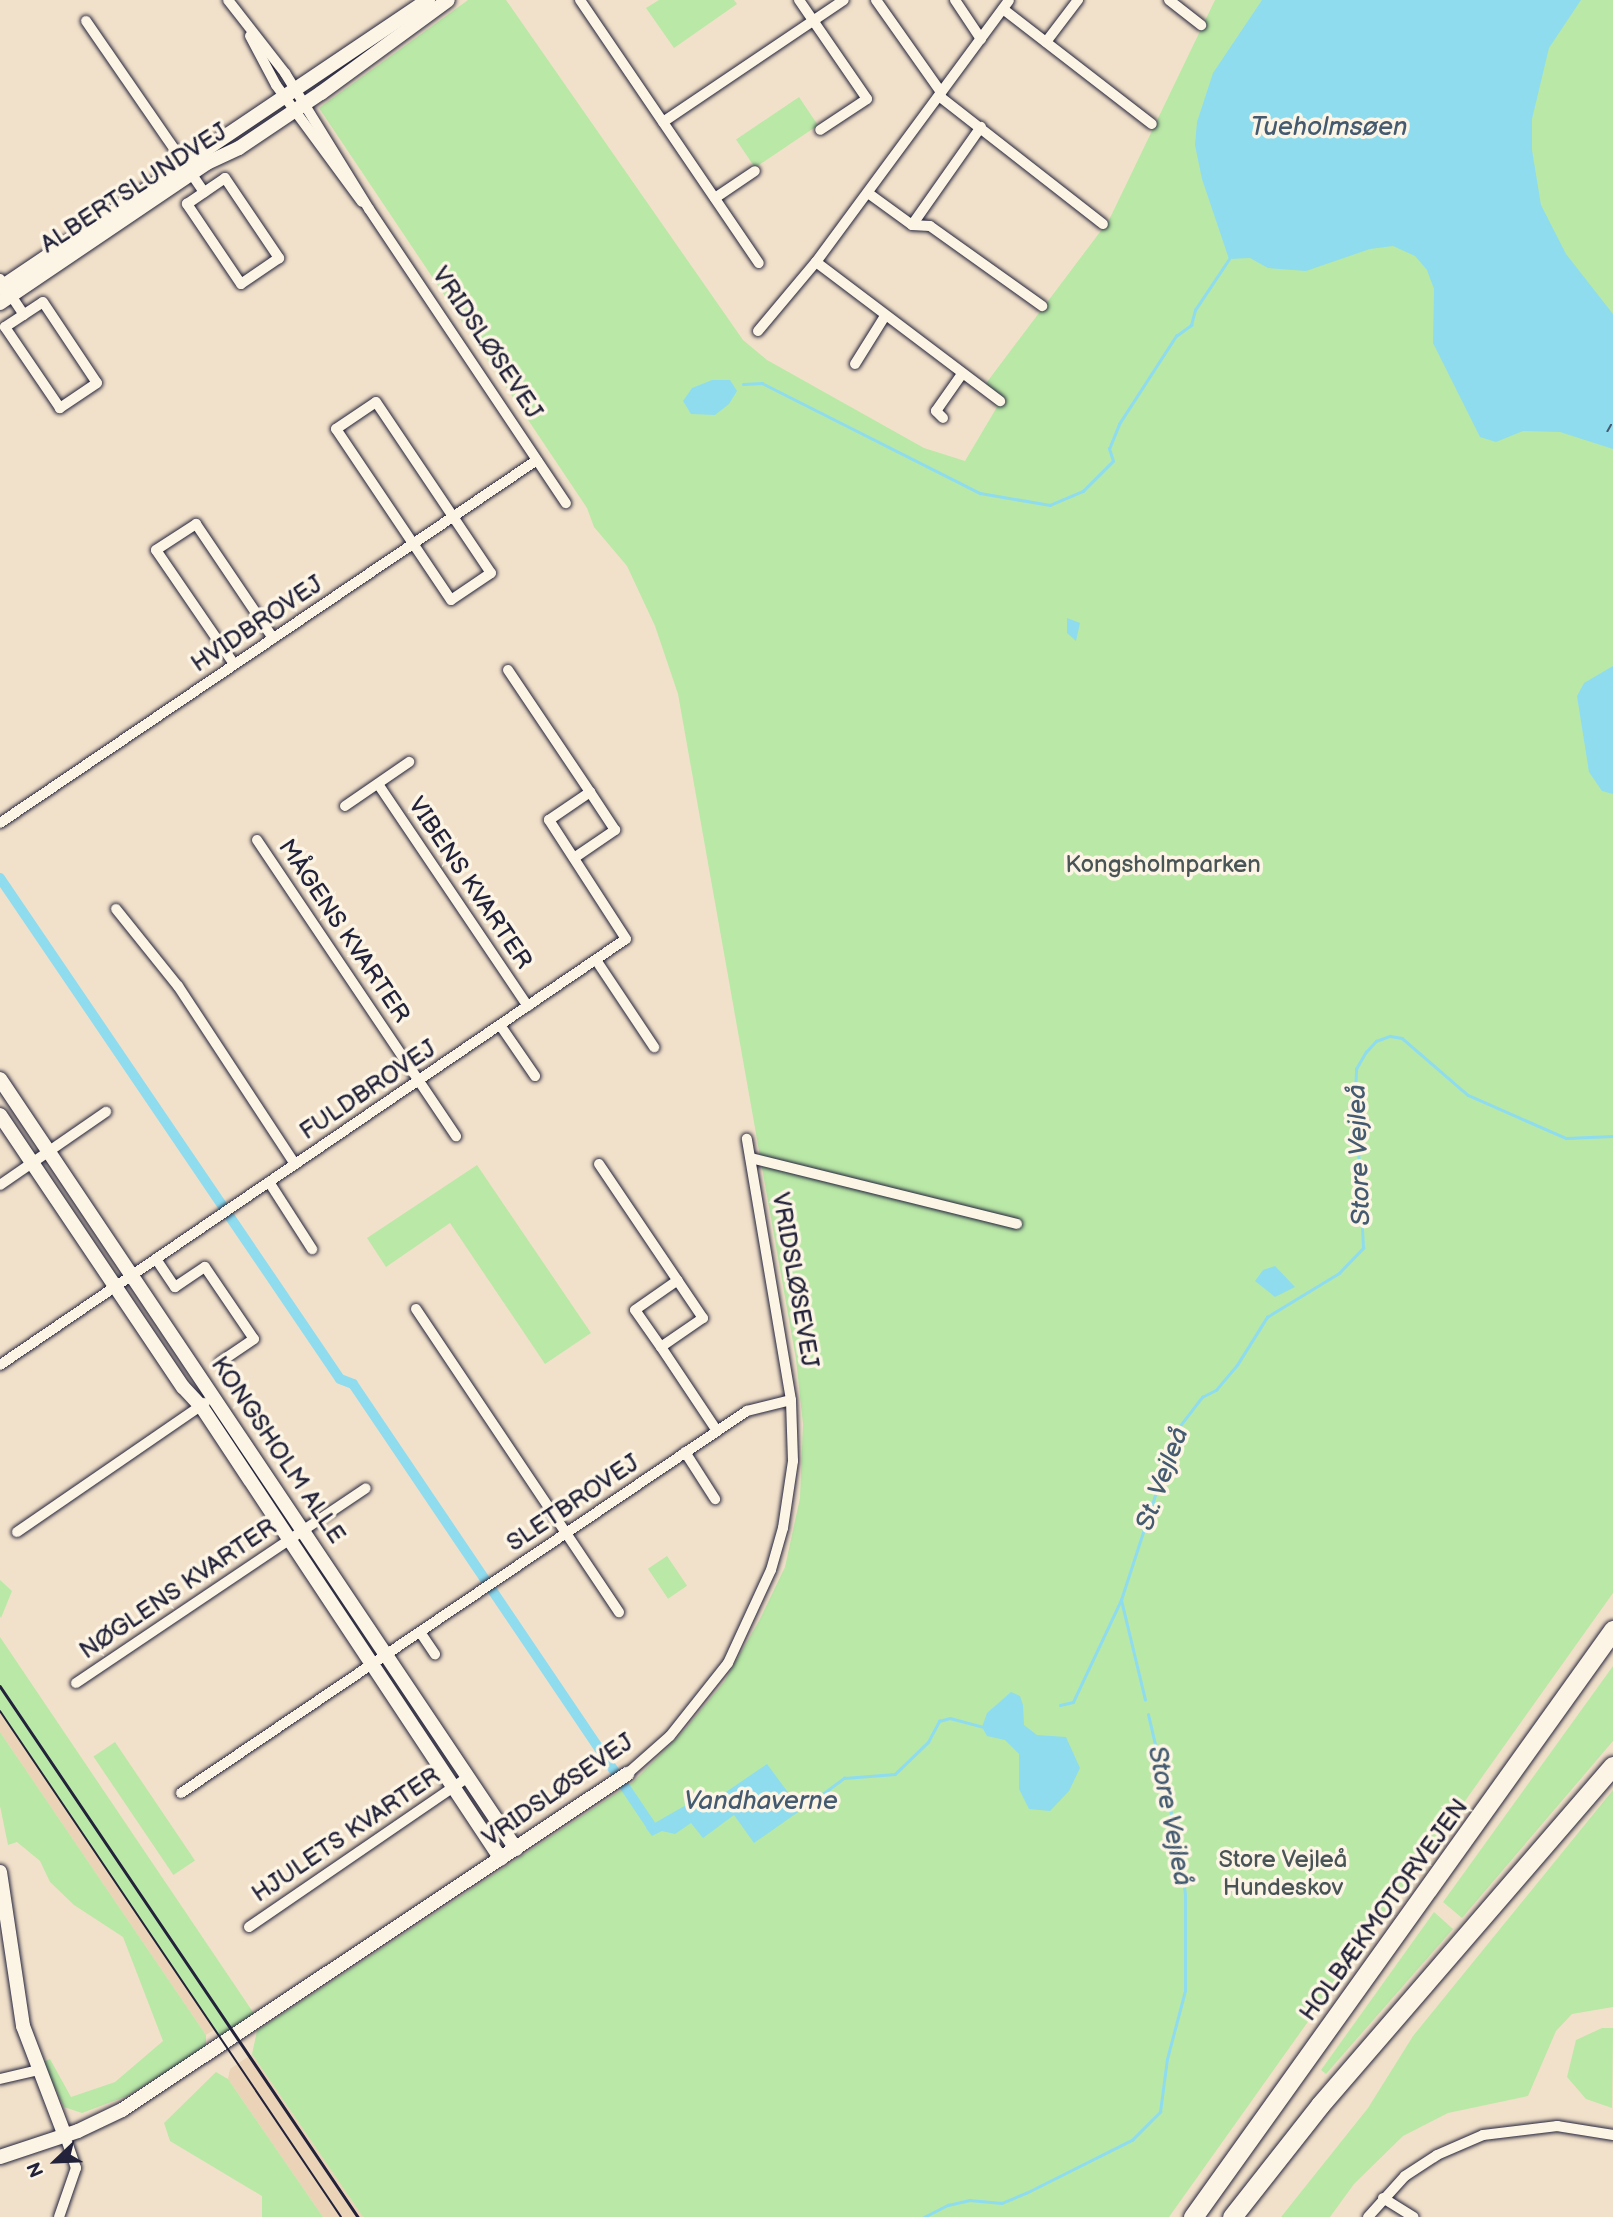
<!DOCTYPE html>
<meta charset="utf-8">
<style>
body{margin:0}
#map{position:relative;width:1613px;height:2217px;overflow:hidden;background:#f2e1ca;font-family:"Balsamiq Sans",sans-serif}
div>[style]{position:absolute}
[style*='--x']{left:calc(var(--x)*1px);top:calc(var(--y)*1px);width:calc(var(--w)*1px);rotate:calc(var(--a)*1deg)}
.built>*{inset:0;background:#ebd3b7}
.green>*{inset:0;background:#bae8a7;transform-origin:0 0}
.water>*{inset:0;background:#8fdcef}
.stream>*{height:2.5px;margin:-1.25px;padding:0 1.25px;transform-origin:1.25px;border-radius:1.25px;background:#8fdcef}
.canal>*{height:10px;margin:-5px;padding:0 5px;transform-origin:5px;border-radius:5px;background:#8fdcef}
.ferry>*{height:2px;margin-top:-1px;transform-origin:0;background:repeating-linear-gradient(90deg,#435a71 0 9px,transparent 0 16px)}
.roads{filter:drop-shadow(0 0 2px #22223b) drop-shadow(0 0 2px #22223b)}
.minor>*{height:10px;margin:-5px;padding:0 5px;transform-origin:5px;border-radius:5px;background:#fcf5e5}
.tertiary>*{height:14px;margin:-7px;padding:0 7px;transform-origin:7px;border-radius:7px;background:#fcf5e5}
.motorway>*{height:19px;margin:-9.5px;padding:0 9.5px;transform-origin:9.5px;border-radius:9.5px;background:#fcf5e5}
.tram>*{height:2px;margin:-1px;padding:0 1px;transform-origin:1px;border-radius:1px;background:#22223b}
.rail>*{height:2.5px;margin:-1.25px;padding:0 1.25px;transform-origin:1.25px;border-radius:1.25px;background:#22223b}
span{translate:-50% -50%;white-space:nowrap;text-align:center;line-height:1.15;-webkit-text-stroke:7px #fcf5e5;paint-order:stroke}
.street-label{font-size:24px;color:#22223b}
.park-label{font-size:24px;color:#485456}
.water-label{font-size:26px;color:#435a71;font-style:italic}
.north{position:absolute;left:21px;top:2126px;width:70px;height:70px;-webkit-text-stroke:5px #fcf5e5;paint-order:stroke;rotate:247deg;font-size:19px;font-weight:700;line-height:28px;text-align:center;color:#22223b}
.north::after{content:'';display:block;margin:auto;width:24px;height:32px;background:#22223b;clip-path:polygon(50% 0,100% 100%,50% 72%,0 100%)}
</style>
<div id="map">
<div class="built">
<div style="clip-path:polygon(0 1679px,229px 2020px,206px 2035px,0 1732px)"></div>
<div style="clip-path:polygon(252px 2054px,363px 2217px,323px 2217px,228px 2079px,230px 2069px)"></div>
</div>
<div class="green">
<div style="clip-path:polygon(468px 0,506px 0,743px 340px,767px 360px,924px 448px,965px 461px,997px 407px,984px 386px,1109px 220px,1215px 0,1613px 0,1613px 1593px,1169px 2217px,363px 2217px,252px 2054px,257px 2031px,632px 1783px,681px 1734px,724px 1682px,760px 1619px,785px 1567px,800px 1498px,803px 1424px,796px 1359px,678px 694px,655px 626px,627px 566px,594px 527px,587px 508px,319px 108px)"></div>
<div style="clip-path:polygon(659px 0,734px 0,737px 4px,674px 48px,646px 8px)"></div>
<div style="left:799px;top:97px;width:34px;height:76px;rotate:56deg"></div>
<div style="clip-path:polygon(477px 1165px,591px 1333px,545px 1364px,450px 1223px,386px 1267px,367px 1238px)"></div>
<div style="left:667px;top:1556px;width:36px;height:23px;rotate:56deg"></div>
<div style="clip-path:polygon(0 1580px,12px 1591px,1px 1618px,0 1616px)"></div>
<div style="left:0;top:1637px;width:455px;height:42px;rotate:56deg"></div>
<div style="clip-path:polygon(1613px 1666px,1613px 1741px,1462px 1918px,1443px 1902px)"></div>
<div style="clip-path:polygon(0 1732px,206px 2035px,206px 2048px,127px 2096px,82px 2113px,64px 2107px,43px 2062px,50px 2059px,71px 2097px,115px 2082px,163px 2041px,123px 1937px,74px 1905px,50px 1882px,40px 1861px,17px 1842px,8px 1845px,0 1806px)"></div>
<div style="left:115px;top:1742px;width:143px;height:26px;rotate:56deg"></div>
<div style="clip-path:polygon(1613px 1790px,1613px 2007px,1572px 2014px,1556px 2031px,1528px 2096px,1448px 2113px,1403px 2136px,1354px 2184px,1330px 2217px,1281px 2217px,1368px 2108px,1413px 2036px)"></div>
<div style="clip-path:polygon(1434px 1912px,1453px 1929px,1326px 2074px,1321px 2070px)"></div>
<div style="clip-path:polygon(1602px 2028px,1613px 2028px,1612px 2108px,1586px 2099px,1567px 2077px,1576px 2040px)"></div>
<div style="clip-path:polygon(216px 2072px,228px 2079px,323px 2217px,262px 2217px,262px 2196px,170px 2141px,164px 2123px)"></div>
</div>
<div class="water">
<div style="clip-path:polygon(1262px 0,1581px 0,1549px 48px,1532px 119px,1532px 150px,1541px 205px,1566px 254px,1613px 314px,1613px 449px,1560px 432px,1523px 431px,1496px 442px,1480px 437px,1433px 343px,1434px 289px,1427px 270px,1415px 256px,1393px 246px,1370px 249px,1306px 271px,1268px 268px,1250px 258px,1229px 259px,1202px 179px,1195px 145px,1197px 122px,1213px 73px)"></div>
<div style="clip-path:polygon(712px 380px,730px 380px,737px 391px,729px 404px,715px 415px,691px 414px,683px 401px,692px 388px)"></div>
<div style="clip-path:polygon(1067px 618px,1080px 623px,1076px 641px,1067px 633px)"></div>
<div style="clip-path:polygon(1613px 666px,1613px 794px,1602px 791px,1589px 772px,1577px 696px,1584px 683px)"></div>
<div style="clip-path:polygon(1275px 1266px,1295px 1287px,1275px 1297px,1255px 1281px,1263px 1270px)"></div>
<div style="clip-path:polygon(1011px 1692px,1020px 1696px,1023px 1705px,1024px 1725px,1037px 1735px,1066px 1737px,1080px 1768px,1069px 1791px,1050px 1811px,1029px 1809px,1019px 1789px,1019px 1754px,1005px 1740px,987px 1736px,982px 1727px,987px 1713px)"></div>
<div style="clip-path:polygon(767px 1764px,801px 1810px,754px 1843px,734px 1815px,703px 1838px,691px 1823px,675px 1834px,662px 1831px,652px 1836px,646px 1828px,707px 1793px,723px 1794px)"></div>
</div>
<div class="stream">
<div style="--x:743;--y:384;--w:19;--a:-3"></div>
<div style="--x:762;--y:383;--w:244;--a:26.8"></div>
<div style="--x:980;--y:493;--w:71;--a:9.7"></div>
<div style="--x:1050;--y:505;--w:36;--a:-23"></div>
<div style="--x:1083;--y:491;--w:42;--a:-45"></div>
<div style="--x:1113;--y:461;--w:13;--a:-108"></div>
<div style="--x:1109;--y:449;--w:27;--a:-68"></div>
<div style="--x:1119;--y:424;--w:105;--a:-57.1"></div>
<div style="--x:1176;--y:336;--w:19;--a:-36"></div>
<div style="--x:1191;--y:325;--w:16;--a:-75"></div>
<div style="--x:1195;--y:310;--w:61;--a:-56.3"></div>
<div style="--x:1145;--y:1700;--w:103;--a:-103.5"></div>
<div style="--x:1121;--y:1600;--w:178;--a:-72"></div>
<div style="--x:1176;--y:1431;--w:43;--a:-52.6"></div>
<div style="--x:1202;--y:1397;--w:16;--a:-27"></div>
<div style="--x:1216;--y:1390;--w:33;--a:-50"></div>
<div style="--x:1237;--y:1365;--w:57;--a:-58"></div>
<div style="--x:1267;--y:1317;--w:84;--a:-31.4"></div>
<div style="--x:1339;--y:1273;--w:35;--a:-46"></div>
<div style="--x:1363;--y:1248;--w:157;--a:-92.9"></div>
<div style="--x:1355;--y:1091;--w:22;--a:-87"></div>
<div style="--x:1356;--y:1069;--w:20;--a:-60"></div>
<div style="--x:1366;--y:1052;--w:15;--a:-48"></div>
<div style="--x:1376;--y:1041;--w:15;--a:-20"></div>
<div style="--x:1390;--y:1036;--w:12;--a:9"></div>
<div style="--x:1402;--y:1038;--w:87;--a:40.8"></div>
<div style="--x:1468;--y:1095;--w:107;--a:23.7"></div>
<div style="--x:1566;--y:1138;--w:47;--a:-2.4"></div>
<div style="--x:1060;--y:1705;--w:13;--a:-13"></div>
<div style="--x:1073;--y:1702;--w:113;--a:-64.8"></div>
<div style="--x:801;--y:1810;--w:54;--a:-36.7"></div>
<div style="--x:844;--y:1778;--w:51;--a:-4.5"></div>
<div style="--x:895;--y:1774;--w:46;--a:-44.1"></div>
<div style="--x:928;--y:1742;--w:24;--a:-62"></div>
<div style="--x:939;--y:1721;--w:11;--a:-15"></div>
<div style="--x:950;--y:1718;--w:34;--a:15"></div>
<div style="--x:924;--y:2217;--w:27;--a:-27"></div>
<div style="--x:948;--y:2205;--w:22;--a:-13"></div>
<div style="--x:969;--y:2200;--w:33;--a:5"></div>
<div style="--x:1002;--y:2203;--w:26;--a:-23"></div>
<div style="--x:1026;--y:2193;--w:119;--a:-26.6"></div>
<div style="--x:1132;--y:2140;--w:40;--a:-45"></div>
<div style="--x:1160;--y:2112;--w:53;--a:-82.5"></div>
<div style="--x:1167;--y:2059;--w:70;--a:-75.2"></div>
<div style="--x:1185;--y:1991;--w:96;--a:-90"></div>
<div style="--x:1185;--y:1895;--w:43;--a:-96.6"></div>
<div style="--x:1180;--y:1852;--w:141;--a:-103.1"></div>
</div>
<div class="canal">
<div style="--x:0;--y:878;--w:605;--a:55.84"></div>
<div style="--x:340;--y:1379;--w:14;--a:21"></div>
<div style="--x:353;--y:1384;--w:531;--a:55.98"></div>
</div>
<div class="ferry">
<div style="--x:1607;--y:432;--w:13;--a:-61"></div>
</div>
<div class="roads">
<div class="minor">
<div style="--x:228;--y:0;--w:93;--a:52"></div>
<div style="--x:285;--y:73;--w:160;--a:58.3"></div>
<div style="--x:369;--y:209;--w:354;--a:56.2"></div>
<div style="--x:580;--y:0;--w:318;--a:55.8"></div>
<div style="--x:799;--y:0;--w:120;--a:55.5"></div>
<div style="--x:867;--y:99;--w:56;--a:146.6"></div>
<div style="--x:876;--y:0;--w:113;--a:54.8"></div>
<div style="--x:955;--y:0;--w:47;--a:56.3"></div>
<div style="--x:1169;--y:0;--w:41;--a:38"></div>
<div style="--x:1003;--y:9;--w:188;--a:37.7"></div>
<div style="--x:86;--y:21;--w:208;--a:55.4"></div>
<div style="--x:250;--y:36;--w:55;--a:62"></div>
<div style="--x:276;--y:85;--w:145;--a:53.7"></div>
<div style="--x:1046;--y:42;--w:53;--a:-52.7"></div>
<div style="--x:939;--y:96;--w:208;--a:38"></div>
<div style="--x:663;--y:122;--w:218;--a:-34"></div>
<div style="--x:225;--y:178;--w:97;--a:56"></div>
<div style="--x:279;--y:258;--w:46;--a:145.6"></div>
<div style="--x:241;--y:284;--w:97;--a:-124"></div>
<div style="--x:187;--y:204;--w:46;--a:-34.4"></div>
<div style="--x:868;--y:193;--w:54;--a:36"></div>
<div style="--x:912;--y:225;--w:18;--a:3"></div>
<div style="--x:930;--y:226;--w:138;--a:35.5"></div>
<div style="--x:715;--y:198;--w:48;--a:-34"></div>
<div style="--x:912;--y:225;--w:120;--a:-54.9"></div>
<div style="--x:816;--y:262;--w:325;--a:-53.6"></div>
<div style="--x:0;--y:279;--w:43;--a:56.3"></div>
<div style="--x:43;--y:302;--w:97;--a:56.3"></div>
<div style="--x:97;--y:383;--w:45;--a:146"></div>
<div style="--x:60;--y:408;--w:98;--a:-124.2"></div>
<div style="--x:5;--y:327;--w:45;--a:-33.3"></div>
<div style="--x:758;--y:331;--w:90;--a:-50"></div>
<div style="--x:816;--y:262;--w:231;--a:37.1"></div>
<div style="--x:855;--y:364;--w:57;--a:-58"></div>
<div style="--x:376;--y:402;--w:206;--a:56.1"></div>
<div style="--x:491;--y:573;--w:48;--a:146"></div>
<div style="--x:451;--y:600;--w:206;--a:-123.9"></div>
<div style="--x:336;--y:429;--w:48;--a:-34"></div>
<div style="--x:943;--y:418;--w:10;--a:-135"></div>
<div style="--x:936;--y:411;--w:45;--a:-54.9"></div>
<div style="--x:234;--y:664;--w:138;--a:-124.4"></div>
<div style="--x:156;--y:550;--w:48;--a:-33"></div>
<div style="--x:196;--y:524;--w:138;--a:56"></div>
<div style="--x:378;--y:784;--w:268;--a:56"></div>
<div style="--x:345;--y:806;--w:78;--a:-34.5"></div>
<div style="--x:0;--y:823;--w:648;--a:-34.06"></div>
<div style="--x:257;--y:840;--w:357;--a:56.1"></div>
<div style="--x:574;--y:858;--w:50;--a:-34.3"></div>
<div style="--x:615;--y:830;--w:45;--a:-123.3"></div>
<div style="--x:116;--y:909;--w:99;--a:51.2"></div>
<div style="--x:178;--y:986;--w:213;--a:56.7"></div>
<div style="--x:596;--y:960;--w:105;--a:56.3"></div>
<div style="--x:500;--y:1025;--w:62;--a:55.5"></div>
<div style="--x:751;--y:1158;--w:274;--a:13.9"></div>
<div style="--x:599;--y:1164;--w:186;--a:56"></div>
<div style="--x:703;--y:1318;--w:51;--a:145.4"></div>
<div style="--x:661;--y:1347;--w:101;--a:56.3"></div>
<div style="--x:269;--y:1182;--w:80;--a:57.3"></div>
<div style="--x:0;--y:1185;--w:129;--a:-34.6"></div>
<div style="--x:156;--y:1259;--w:34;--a:56"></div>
<div style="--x:175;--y:1287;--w:36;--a:-34"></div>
<div style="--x:205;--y:1267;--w:87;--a:55.8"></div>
<div style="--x:254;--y:1339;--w:41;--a:145.9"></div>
<div style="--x:416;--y:1309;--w:365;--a:56.2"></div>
<div style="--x:661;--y:1347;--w:45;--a:-125.1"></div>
<div style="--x:635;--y:1310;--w:52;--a:-34.9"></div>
<div style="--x:0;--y:1365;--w:757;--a:-34.24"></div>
<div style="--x:626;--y:939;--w:142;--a:-122.9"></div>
<div style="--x:549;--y:820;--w:50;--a:-34.3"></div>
<div style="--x:590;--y:792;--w:147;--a:-123.9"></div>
<div style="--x:685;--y:1452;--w:56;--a:57.4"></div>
<div style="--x:17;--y:1532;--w:228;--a:-34.5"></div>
<div style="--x:420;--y:1632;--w:27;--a:56"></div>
<div style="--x:76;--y:1683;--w:349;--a:-33.9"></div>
<div style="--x:627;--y:1774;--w:57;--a:-41.5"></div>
<div style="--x:670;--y:1736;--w:93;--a:-51.5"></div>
<div style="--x:728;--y:1663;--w:102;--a:-65.2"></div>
<div style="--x:771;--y:1570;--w:44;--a:-74.1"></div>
<div style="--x:783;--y:1528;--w:68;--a:-81.5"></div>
<div style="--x:793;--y:1461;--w:61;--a:-91.9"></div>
<div style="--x:791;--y:1400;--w:265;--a:-99.6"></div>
<div style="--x:181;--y:1793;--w:683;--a:-34.02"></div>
<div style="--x:747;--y:1411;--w:45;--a:-14"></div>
<div style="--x:249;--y:1927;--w:264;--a:-34.4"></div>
<div style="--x:0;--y:2079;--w:39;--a:-13"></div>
<div style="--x:1383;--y:2198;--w:36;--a:32"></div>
<div style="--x:59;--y:2217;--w:52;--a:-70.9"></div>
<div style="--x:76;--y:2168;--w:34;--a:-109"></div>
<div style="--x:1368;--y:2217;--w:55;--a:-47.9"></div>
<div style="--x:1405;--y:2176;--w:38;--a:-33"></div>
<div style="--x:1437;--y:2155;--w:50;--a:-23.5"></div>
<div style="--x:1483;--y:2135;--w:75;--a:-6.9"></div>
<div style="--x:1557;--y:2126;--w:57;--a:9.1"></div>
</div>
<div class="tertiary">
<div style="--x:0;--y:288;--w:516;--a:-33.94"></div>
<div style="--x:0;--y:303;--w:250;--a:-34.1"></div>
<div style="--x:207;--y:163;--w:35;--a:-25"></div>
<div style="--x:239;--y:148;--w:99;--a:-33.9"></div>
<div style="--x:321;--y:93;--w:157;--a:-36.2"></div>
<div style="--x:0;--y:1079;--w:927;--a:56.17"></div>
<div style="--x:0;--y:1115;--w:328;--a:56.1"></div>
<div style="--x:183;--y:1387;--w:26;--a:47"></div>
<div style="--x:201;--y:1406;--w:543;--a:56.49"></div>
<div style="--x:0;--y:1872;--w:156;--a:81.5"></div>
<div style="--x:23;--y:2026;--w:118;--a:69.1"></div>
<div style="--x:0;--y:2157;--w:82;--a:-18.4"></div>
<div style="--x:78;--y:2131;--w:49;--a:-25.5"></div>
<div style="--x:122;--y:2110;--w:607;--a:-33.64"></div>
</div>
<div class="motorway">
<div style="--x:1193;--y:2217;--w:722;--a:-54.42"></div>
<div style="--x:1232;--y:2217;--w:142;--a:-51.8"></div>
<div style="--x:1320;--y:2105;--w:448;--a:-49.2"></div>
</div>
</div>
<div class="tram">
<div style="--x:0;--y:1711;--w:610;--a:56.02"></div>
</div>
<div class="rail">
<div style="--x:0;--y:1686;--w:640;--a:56.01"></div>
</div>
<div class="street-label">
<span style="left:134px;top:188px;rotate:-33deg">ALBERTSLUNDVEJ</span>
<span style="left:487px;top:343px;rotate:56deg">VRIDSLØSEVEJ</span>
<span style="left:257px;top:624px;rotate:-34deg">HVIDBROVEJ</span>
<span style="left:470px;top:883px;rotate:56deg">VIBENS KVARTER</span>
<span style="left:344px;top:931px;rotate:56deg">MÅGENS KVARTER</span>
<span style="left:368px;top:1090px;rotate:-34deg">FULDBROVEJ</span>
<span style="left:795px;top:1280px;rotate:80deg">VRIDSLØSEVEJ</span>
<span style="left:278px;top:1450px;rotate:56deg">KONGSHOLM ALLE</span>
<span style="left:573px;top:1503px;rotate:-34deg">SLETBROVEJ</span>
<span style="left:178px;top:1589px;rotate:-34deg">NØGLENS KVARTER</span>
<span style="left:558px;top:1790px;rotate:-35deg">VRIDSLØSEVEJ</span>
<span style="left:346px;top:1835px;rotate:-34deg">HJULETS KVARTER</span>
<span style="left:1384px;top:1910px;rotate:-54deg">HOLBÆKMOTORVEJEN</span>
</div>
<div class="park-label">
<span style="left:1163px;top:865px">Kongsholmparken</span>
<span style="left:1283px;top:1874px">Store Vejleå<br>Hundeskov</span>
</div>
<div class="water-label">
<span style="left:1329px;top:128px">Tueholmsøen</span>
<span style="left:1360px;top:1155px;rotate:-92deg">Store Vejleå</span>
<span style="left:1163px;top:1479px;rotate:-70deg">St. Vejleå</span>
<span style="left:761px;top:1802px">Vandhaverne</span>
<span style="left:1169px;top:1816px;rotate:79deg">Store Vejleå</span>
</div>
<div class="north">N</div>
</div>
